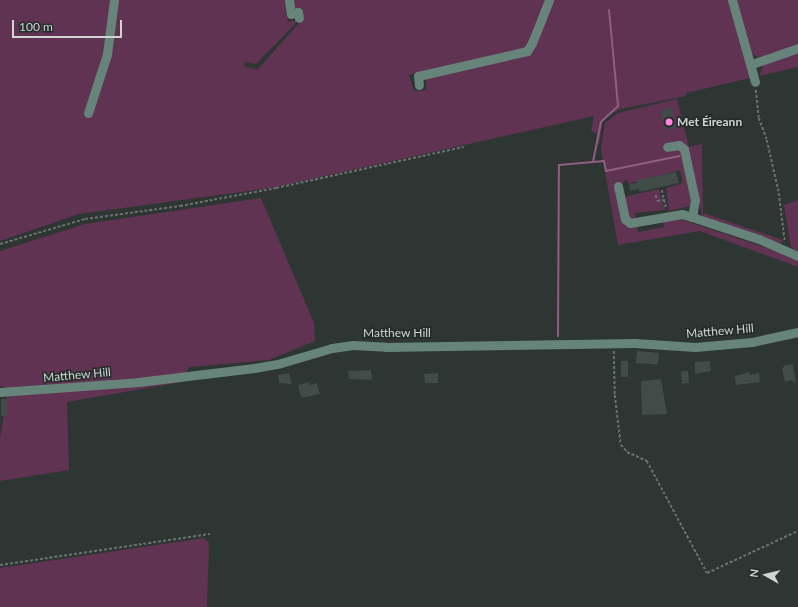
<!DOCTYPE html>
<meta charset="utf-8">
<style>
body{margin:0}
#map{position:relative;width:798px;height:607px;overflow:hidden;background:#2d3633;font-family:Lato,sans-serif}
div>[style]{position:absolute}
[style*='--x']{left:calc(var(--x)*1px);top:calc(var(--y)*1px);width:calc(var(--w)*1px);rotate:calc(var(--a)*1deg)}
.green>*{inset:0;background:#603353}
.stream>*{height:2px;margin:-1px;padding:0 1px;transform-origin:1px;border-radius:1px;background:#915e82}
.building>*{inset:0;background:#414b47;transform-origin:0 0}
.path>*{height:1.5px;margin-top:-0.75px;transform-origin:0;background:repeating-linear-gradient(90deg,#69706e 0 3px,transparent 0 5px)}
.minor>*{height:9px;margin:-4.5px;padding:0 4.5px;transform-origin:4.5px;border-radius:4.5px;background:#67847a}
.dots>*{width:11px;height:11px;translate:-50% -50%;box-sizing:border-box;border:2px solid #232c29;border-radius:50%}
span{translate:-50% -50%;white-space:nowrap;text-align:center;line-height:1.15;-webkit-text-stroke:3px #232c29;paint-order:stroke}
.poi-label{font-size:12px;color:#d0d5d3;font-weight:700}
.left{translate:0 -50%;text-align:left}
.street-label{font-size:12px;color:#d0d5d3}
.north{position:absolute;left:746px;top:555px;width:40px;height:40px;-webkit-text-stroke:3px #232c29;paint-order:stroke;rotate:278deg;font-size:11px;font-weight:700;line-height:16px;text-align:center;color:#d0d5d3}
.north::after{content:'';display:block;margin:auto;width:14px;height:18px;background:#d0d5d3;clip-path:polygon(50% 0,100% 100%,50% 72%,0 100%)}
.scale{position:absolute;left:12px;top:20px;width:110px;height:18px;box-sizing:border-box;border:2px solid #d0d5d3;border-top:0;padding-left:5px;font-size:12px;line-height:14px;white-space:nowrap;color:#d0d5d3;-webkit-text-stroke:3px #232c29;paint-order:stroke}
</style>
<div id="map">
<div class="green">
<div style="clip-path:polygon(0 0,113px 0,110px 29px,99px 76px,89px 104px,91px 105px,109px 50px,116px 0,286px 0,288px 22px,296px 20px,296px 23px,256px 64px,245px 62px,244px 66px,257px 70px,301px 21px,299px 9px,293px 10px,292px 3px,294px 0,547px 0,526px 48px,409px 75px,414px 91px,426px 90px,426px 78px,432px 74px,528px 54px,533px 48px,552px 0,729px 0,750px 78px,686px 93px,686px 96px,620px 109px,607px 117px,602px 123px,599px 145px,597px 134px,591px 131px,594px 116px,271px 188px,79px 214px,0 241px)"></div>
<div style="clip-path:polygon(733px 0,798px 0,798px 45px,766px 56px,757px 57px,752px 54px)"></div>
<div style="clip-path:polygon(798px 50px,798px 67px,759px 76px,765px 62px)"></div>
<div style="clip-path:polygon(677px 99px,689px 147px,702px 144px,703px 213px,783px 240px,780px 244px,702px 217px,699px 200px,690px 206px,669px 211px,666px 188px,681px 184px,683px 182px,680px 170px,628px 184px,627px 179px,621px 185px,622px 220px,637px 225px,638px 232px,664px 227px,663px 221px,683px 220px,776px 251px,798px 260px,798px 267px,700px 231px,618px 245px,601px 149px,605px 123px,618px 113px)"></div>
<div style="clip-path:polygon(659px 189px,665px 210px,635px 213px,636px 220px,629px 219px,624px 197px)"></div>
<div style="clip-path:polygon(261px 198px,314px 323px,315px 341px,269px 360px,189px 367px,182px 382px,67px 402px,69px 470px,0 481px,0 438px,7px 396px,5px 387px,0 386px,0 251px,85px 224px)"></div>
<div style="clip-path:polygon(798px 200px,798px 252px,791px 247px,790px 242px,784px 205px)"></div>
<div style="clip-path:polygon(204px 538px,209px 543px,207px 607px,0 607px,0 568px)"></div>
</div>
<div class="stream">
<div style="--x:609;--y:10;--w:96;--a:84.6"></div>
<div style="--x:618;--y:106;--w:23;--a:137"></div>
<div style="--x:601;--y:122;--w:41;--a:101.3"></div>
<div style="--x:593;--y:162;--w:11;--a:-5"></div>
<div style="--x:604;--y:161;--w:10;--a:79"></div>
<div style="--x:606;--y:171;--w:75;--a:-11.6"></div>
<div style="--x:558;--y:336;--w:171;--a:-89.7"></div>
<div style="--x:559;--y:165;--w:34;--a:-5"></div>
</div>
<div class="building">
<div style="left:672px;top:108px;width:20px;height:11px;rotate:79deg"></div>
<div style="clip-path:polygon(676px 172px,679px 183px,639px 192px,639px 189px,630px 191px,629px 184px,637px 183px,637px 180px)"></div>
<div style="left:637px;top:351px;width:22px;height:12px;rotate:5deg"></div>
<div style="left:621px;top:361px;width:7px;height:16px"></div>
<div style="clip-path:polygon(710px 361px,711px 371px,695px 374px,695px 362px)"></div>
<div style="clip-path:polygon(793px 364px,796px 384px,791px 380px,785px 382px,782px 369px,785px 365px)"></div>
<div style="clip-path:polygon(371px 370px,372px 380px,349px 379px,348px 371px)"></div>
<div style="left:688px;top:371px;width:12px;height:7px;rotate:85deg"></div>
<div style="clip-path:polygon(749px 372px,750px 375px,759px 373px,760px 382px,736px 385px,735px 376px)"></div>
<div style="clip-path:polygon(289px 373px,292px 384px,279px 383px,278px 375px)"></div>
<div style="clip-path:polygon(438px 373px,438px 383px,425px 383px,424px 374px)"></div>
<div style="clip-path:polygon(661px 379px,667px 414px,642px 415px,641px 381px)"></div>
<div style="clip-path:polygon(309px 382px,309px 385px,317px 383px,320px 394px,301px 398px,298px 385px)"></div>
<div style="left:1px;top:399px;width:6px;height:17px"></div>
</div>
<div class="path">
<div style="--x:756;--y:90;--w:28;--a:84"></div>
<div style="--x:759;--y:118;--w:23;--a:70"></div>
<div style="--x:767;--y:140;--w:54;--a:77.2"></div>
<div style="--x:779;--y:193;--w:48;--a:82.9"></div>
<div style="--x:662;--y:190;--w:18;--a:77"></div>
<div style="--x:656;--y:195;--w:6;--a:81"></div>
<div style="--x:657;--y:201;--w:7;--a:-8"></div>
<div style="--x:0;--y:244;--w:89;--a:-16.4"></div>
<div style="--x:85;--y:219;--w:96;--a:-7.8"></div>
<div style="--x:180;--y:206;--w:98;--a:-10.6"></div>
<div style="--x:276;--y:188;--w:192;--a:-12.3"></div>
<div style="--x:614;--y:351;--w:44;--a:88.7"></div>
<div style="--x:615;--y:395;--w:50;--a:83.2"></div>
<div style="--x:621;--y:445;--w:9;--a:49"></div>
<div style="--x:627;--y:452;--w:22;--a:24"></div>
<div style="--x:647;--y:461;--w:127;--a:61.8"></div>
<div style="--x:707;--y:573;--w:100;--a:-24.8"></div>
<div style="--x:0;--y:565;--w:212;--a:-8.4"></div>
</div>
<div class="minor">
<div style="--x:289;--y:0;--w:14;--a:82"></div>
<div style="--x:291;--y:14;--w:7;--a:-16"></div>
<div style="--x:298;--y:12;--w:6;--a:81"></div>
<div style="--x:732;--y:0;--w:85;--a:74.3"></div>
<div style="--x:752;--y:64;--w:49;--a:-19.2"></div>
<div style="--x:419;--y:85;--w:9;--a:-96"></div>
<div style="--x:418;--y:76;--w:112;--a:-12.9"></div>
<div style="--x:527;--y:51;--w:9;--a:-58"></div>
<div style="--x:532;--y:43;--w:46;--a:-68.4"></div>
<div style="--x:88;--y:113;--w:62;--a:-72.1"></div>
<div style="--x:107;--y:54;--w:54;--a:-82.6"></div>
<div style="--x:618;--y:186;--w:34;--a:78"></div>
<div style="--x:625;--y:219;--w:6;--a:39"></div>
<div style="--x:630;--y:223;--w:53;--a:-9.8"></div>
<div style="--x:682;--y:214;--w:10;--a:17"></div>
<div style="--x:692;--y:217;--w:17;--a:-80"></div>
<div style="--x:695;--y:200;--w:52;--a:-102.2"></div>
<div style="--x:684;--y:149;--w:6;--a:-141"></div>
<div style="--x:679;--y:145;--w:12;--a:171"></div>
<div style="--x:692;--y:217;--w:71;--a:18.2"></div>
<div style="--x:759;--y:239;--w:43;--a:23.6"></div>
<div style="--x:0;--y:392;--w:138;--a:-4.1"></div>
<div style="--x:138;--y:382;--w:117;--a:-6.9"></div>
<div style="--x:254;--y:368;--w:27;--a:-10"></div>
<div style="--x:281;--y:363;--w:53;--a:-16.4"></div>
<div style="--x:332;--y:348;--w:21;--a:-8"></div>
<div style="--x:353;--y:345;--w:33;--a:3"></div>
<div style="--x:386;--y:347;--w:249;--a:-0.9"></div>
<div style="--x:635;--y:343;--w:60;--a:3.8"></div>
<div style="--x:695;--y:347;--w:57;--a:-5"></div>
<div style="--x:752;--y:342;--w:47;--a:-12.3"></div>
</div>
<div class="dots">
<div style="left:669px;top:122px;background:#ff85de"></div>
</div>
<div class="poi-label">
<span class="left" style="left:677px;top:122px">Met Éireann</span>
</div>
<div class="street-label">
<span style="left:720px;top:331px;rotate:-5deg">Matthew Hill</span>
<span style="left:397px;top:333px">Matthew Hill</span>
<span style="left:77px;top:375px;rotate:-5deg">Matthew Hill</span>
</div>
<div class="north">N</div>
<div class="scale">100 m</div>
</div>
